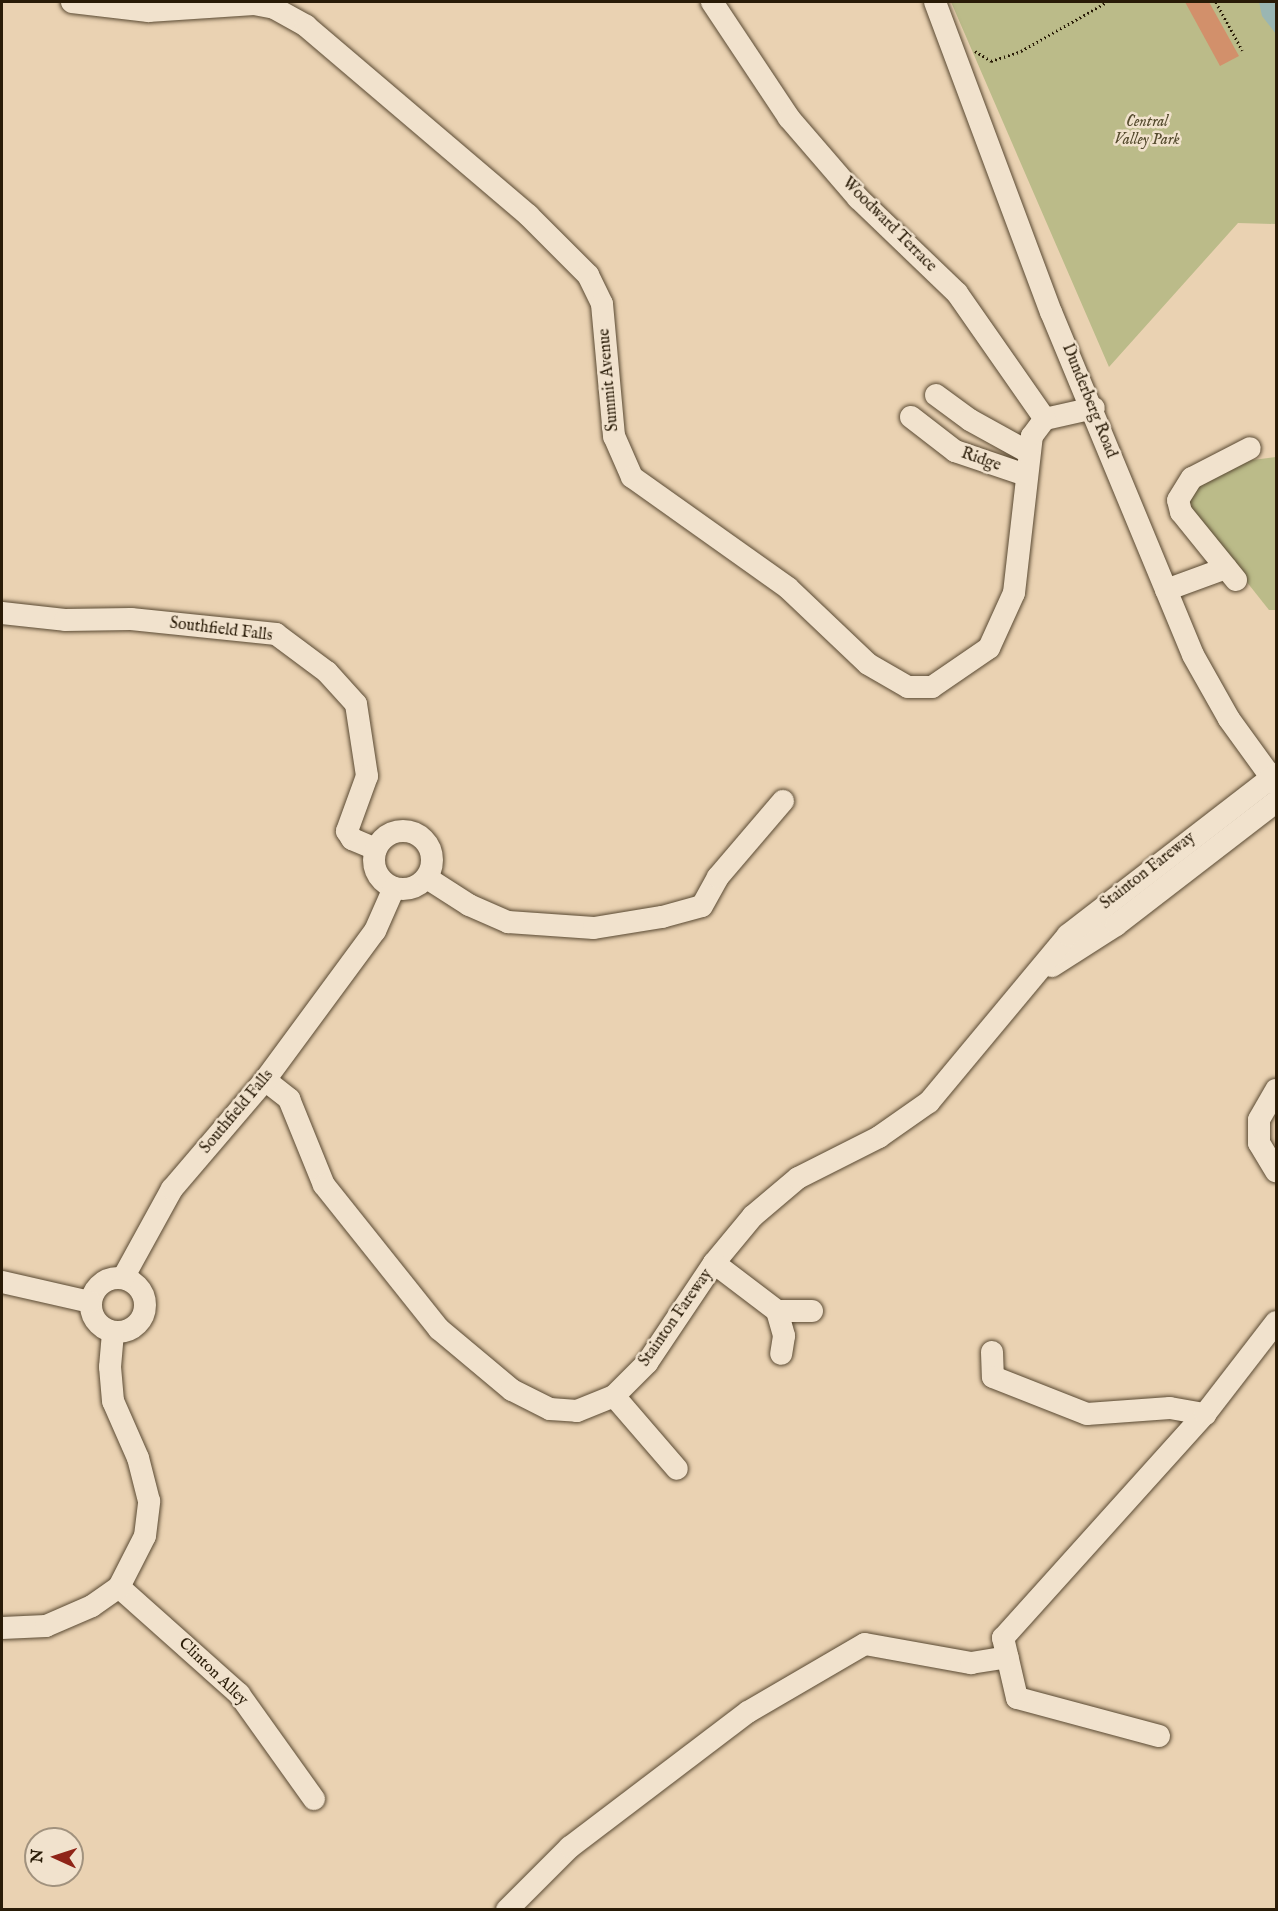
<!DOCTYPE html>
<style>
body{margin:0}
#map{position:relative;width:1278px;height:1911px;overflow:hidden;background:#ead2b2;font-family:"IM FELL English",serif}
div>[style]{position:absolute}
[style*='--x']{left:calc(var(--x)*1px);top:calc(var(--y)*1px);width:calc(var(--w)*1px);rotate:calc(var(--a)*1deg)}
.green>*{inset:0;background:#bbbb89}
.water>*{inset:0;background:#9ab6b3}
.building>*{inset:0;background:#d2906b}
.path>*{height:3px;margin-top:-1.5px;transform-origin:0;background:repeating-linear-gradient(90deg,#291b07 0 1.5px,transparent 0 4.5px)}
.roads{filter:drop-shadow(0 0 2px #594932) drop-shadow(0 0 2px #594932)}
.minor>*{height:22px;margin:-11px;padding:0 11px;transform-origin:11px;border-radius:11px;background:#f1e2cd}
.minor>.ring{margin:-11px;padding:0;box-sizing:content-box;background:none;border:22px solid #f1e2cd;border-radius:50%}
span{translate:-50% -50%;white-space:nowrap;text-align:center;line-height:1.15;-webkit-text-stroke:5px #f1e2cd;paint-order:stroke}
.park-label{font-size:16px;color:#554b2e;font-style:italic}
.street-label{font-size:16px;color:#291b07}
.frame{position:absolute;inset:0;border:3px solid #291b07;pointer-events:none}
.north{position:absolute;left:24px;top:1827px;width:60px;height:60px;box-sizing:border-box;background:#f1e2cd;border:2px solid #a1927e;border-radius:50%;rotate:273deg;font-size:16px;font-weight:700;line-height:24px;text-align:center;color:#291b07}
.north::after{content:'';display:block;margin:auto;width:21px;height:27px;background:#8f2418;clip-path:polygon(50% 0,100% 100%,50% 72%,0 100%)}
</style>
<div id="map">
<div class="green">
<div style="clip-path:polygon(951px 2px,1276px 2px,1276px 224px,1238px 223px,1109px 367px)"></div>
<div style="clip-path:polygon(1276px 457px,1276px 610px,1269px 610px,1185px 504px,1197px 482px,1245px 461px)"></div>
</div>
<div class="water">
<div style="clip-path:polygon(1259px 2px,1276px 2px,1276px 34px,1262px 16px)"></div>
</div>
<div class="building">
<div style="clip-path:polygon(1185px 2px,1209px 2px,1239px 56px,1220px 66px)"></div>
</div>
<div class="path">
<div style="--x:1216;--y:2;--w:55;--a:61.6"></div>
<div style="--x:975;--y:51;--w:19;--a:32"></div>
<div style="--x:991;--y:61;--w:32;--a:-18"></div>
<div style="--x:1021;--y:51;--w:99;--a:-29.7"></div>
</div>
<div class="roads">
<div class="minor">
<div style="--x:72;--y:2;--w:77;--a:6.8"></div>
<div style="--x:148;--y:11;--w:106;--a:-3.8"></div>
<div style="--x:254;--y:4;--w:20;--a:11"></div>
<div style="--x:274;--y:8;--w:37;--a:29"></div>
<div style="--x:306;--y:26;--w:292;--a:40.4"></div>
<div style="--x:528;--y:215;--w:85;--a:45"></div>
<div style="--x:588;--y:275;--w:32;--a:64"></div>
<div style="--x:602;--y:304;--w:133;--a:84.8"></div>
<div style="--x:614;--y:436;--w:45;--a:66.3"></div>
<div style="--x:632;--y:477;--w:191;--a:35.4"></div>
<div style="--x:788;--y:588;--w:110;--a:43.5"></div>
<div style="--x:868;--y:664;--w:46;--a:29.9"></div>
<div style="--x:908;--y:687;--w:24;--a:0"></div>
<div style="--x:932;--y:687;--w:69;--a:-34.4"></div>
<div style="--x:989;--y:648;--w:60;--a:-65.6"></div>
<div style="--x:1014;--y:593;--w:158;--a:-83.5"></div>
<div style="--x:1032;--y:436;--w:21;--a:-53"></div>
<div style="--x:1045;--y:419;--w:50;--a:-12.7"></div>
<div style="--x:712;--y:2;--w:139;--a:56.4"></div>
<div style="--x:789;--y:118;--w:106;--a:49.2"></div>
<div style="--x:858;--y:198;--w:137;--a:43.8"></div>
<div style="--x:957;--y:293;--w:154;--a:55.1"></div>
<div style="--x:935;--y:2;--w:331;--a:69.5"></div>
<div style="--x:1051;--y:312;--w:371;--a:67.5"></div>
<div style="--x:1193;--y:655;--w:73;--a:60.6"></div>
<div style="--x:1229;--y:719;--w:80;--a:54.1"></div>
<div style="--x:936;--y:395;--w:42;--a:36.3"></div>
<div style="--x:970;--y:420;--w:66;--a:28.9"></div>
<div style="--x:911;--y:417;--w:56;--a:37.7"></div>
<div style="--x:955;--y:451;--w:75;--a:18.7"></div>
<div style="--x:1236;--y:580;--w:87;--a:-129"></div>
<div style="--x:1181;--y:512;--w:12;--a:-104"></div>
<div style="--x:1178;--y:500;--w:26;--a:-58"></div>
<div style="--x:1192;--y:478;--w:65;--a:-27.3"></div>
<div style="--x:1166;--y:590;--w:64;--a:-20.1"></div>
<div style="--x:2;--y:613;--w:63;--a:6.3"></div>
<div style="--x:65;--y:620;--w:66;--a:-0.9"></div>
<div style="--x:131;--y:619;--w:146;--a:5.9"></div>
<div style="--x:276;--y:634;--w:64;--a:36.7"></div>
<div style="--x:327;--y:672;--w:43;--a:47.8"></div>
<div style="--x:356;--y:704;--w:73;--a:81.3"></div>
<div style="--x:367;--y:776;--w:59;--a:110"></div>
<div style="--x:347;--y:831;--w:9;--a:58"></div>
<div style="--x:352;--y:839;--w:26;--a:23"></div>
<div class="ring" style="left:374px;top:831px;width:36px;height:36px"></div>
<div style="--x:427;--y:878;--w:50;--a:32.7"></div>
<div style="--x:469;--y:905;--w:43;--a:23.6"></div>
<div style="--x:508;--y:922;--w:86;--a:4"></div>
<div style="--x:594;--y:928;--w:69;--a:-9.2"></div>
<div style="--x:662;--y:917;--w:41;--a:-15.4"></div>
<div style="--x:702;--y:906;--w:33;--a:-61"></div>
<div style="--x:718;--y:877;--w:100;--a:-49.5"></div>
<div style="--x:1052;--y:966;--w:76;--a:-32.6"></div>
<div style="--x:1116;--y:925;--w:202;--a:-37.6"></div>
<div style="--x:265;--y:1080;--w:31;--a:38"></div>
<div style="--x:289;--y:1099;--w:93;--a:67.9"></div>
<div style="--x:324;--y:1185;--w:184;--a:51.4"></div>
<div style="--x:439;--y:1329;--w:95;--a:39.9"></div>
<div style="--x:512;--y:1390;--w:42;--a:26.6"></div>
<div style="--x:550;--y:1409;--w:27;--a:4"></div>
<div style="--x:577;--y:1411;--w:40;--a:-22"></div>
<div style="--x:614;--y:1396;--w:47;--a:-45"></div>
<div style="--x:647;--y:1363;--w:120;--a:-56.2"></div>
<div style="--x:714;--y:1263;--w:61;--a:-50.3"></div>
<div style="--x:753;--y:1216;--w:59;--a:-40.2"></div>
<div style="--x:798;--y:1178;--w:91;--a:-26.8"></div>
<div style="--x:879;--y:1137;--w:61;--a:-35"></div>
<div style="--x:929;--y:1102;--w:217;--a:-50.2"></div>
<div style="--x:1068;--y:935;--w:263;--a:-37.7"></div>
<div style="--x:1276;--y:1090;--w:34;--a:120"></div>
<div style="--x:1259;--y:1120;--w:23;--a:90"></div>
<div style="--x:1259;--y:1143;--w:33;--a:59"></div>
<div style="--x:714;--y:1263;--w:79;--a:37.3"></div>
<div style="--x:777;--y:1311;--w:26;--a:74"></div>
<div style="--x:784;--y:1336;--w:18;--a:99"></div>
<div class="ring" style="left:91px;top:1278px;width:32px;height:32px"></div>
<div style="--x:123;--y:1278;--w:102;--a:-61.2"></div>
<div style="--x:172;--y:1189;--w:143;--a:-49.5"></div>
<div style="--x:265;--y:1080;--w:185;--a:-53.6"></div>
<div style="--x:375;--y:931;--w:47;--a:-66.2"></div>
<div style="--x:2;--y:1282;--w:90;--a:12.8"></div>
<div style="--x:777;--y:1311;--w:35;--a:0"></div>
<div style="--x:992;--y:1352;--w:25;--a:88"></div>
<div style="--x:993;--y:1377;--w:101;--a:21.5"></div>
<div style="--x:1087;--y:1414;--w:83;--a:-4.1"></div>
<div style="--x:1170;--y:1408;--w:36;--a:10"></div>
<div style="--x:614;--y:1396;--w:96;--a:49.2"></div>
<div style="--x:119;--y:1587;--w:161;--a:41.7"></div>
<div style="--x:239;--y:1694;--w:129;--a:54.5"></div>
<div style="--x:2;--y:1628;--w:44;--a:-2.6"></div>
<div style="--x:46;--y:1626;--w:50;--a:-23.5"></div>
<div style="--x:92;--y:1606;--w:33;--a:-35"></div>
<div style="--x:119;--y:1587;--w:57;--a:-63"></div>
<div style="--x:145;--y:1536;--w:35;--a:-83"></div>
<div style="--x:149;--y:1501;--w:44;--a:-104.3"></div>
<div style="--x:138;--y:1458;--w:62;--a:-113.7"></div>
<div style="--x:113;--y:1401;--w:34;--a:-95"></div>
<div style="--x:110;--y:1367;--w:34;--a:-85"></div>
<div style="--x:1159;--y:1736;--w:147;--a:-165"></div>
<div style="--x:1017;--y:1698;--w:62;--a:-103.1"></div>
<div style="--x:1003;--y:1638;--w:302;--a:-48"></div>
<div style="--x:1205;--y:1414;--w:116;--a:-52.3"></div>
<div style="--x:507;--y:1910;--w:89;--a:-45"></div>
<div style="--x:570;--y:1847;--w:223;--a:-37.2"></div>
<div style="--x:748;--y:1712;--w:135;--a:-30.2"></div>
<div style="--x:865;--y:1644;--w:108;--a:10.2"></div>
<div style="--x:971;--y:1663;--w:37;--a:-9"></div>
</div>
</div>
<div class="park-label">
<span style="left:1147px;top:131px">Central<br>Valley Park</span>
</div>
<div class="street-label">
<span style="left:889px;top:225px;rotate:45deg">Woodward Terrace</span>
<span style="left:609px;top:380px;rotate:-95deg">Summit Avenue</span>
<span style="left:1089px;top:401px;rotate:68deg">Dunderberg Road</span>
<span style="left:981px;top:460px;rotate:19deg">Ridge</span>
<span style="left:221px;top:630px;rotate:7deg">Southfield Falls</span>
<span style="left:1148px;top:871px;rotate:-38deg">Stainton Fareway</span>
<span style="left:237px;top:1112px;rotate:-50deg">Southfield Falls</span>
<span style="left:676px;top:1318px;rotate:-55deg">Stainton Fareway</span>
<span style="left:213px;top:1672px;rotate:44deg">Clinton Alley</span>
</div>
<div class="frame"></div>
<div class="north">N</div>
</div>
